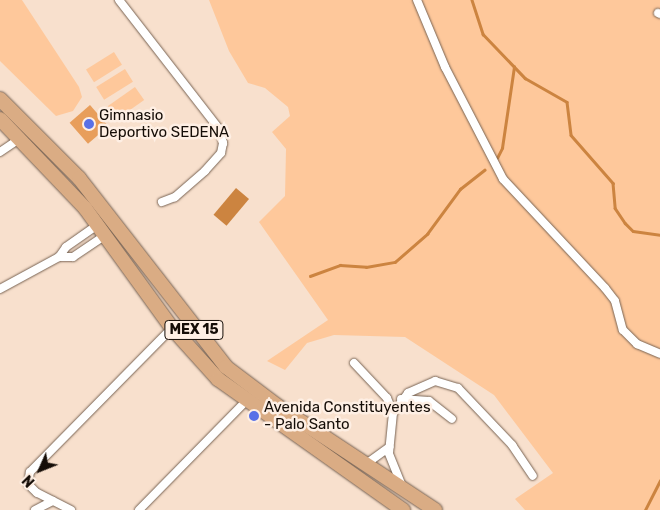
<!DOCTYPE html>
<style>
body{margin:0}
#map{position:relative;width:660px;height:510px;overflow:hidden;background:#f8e0cd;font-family:Rubik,sans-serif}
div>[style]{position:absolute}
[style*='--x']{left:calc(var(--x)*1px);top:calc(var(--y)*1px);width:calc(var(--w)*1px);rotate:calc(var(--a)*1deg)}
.green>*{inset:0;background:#fec89b;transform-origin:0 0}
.water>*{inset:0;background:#cc8440;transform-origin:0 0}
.stream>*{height:2.5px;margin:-1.25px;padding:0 1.25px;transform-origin:1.25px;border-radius:1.25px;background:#cc8440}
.building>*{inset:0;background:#e89e5b;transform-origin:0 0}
.roads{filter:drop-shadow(0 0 1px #786353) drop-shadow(0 0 1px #786353)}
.minor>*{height:8px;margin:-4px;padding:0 4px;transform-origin:4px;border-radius:4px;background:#fff}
.trunk>*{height:14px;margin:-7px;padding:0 7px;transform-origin:7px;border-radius:7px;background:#daac84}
.dots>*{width:14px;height:14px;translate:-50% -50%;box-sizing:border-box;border:2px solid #feefe4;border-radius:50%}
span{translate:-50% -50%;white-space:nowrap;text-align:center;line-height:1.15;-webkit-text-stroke:5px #feefe4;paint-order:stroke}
.shield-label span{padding:1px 4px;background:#feefe4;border:1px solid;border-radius:4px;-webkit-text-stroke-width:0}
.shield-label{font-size:14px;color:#150d07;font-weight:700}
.poi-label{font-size:15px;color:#150d07}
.left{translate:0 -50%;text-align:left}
.north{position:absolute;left:15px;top:445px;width:50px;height:50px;-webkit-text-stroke:4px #feefe4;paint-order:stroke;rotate:226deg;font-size:14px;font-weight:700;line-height:20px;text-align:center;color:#150d07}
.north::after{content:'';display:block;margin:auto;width:18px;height:22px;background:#150d07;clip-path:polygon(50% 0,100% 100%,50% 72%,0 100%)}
</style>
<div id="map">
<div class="green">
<div style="clip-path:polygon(0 0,22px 0,79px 87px,82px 97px,73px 111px,56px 116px,0 61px)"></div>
<div style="clip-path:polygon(209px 0,660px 0,660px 510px,525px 510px,515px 499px,553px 473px,494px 395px,405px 337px,334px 335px,307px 343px,285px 370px,267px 361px,328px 320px,259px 222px,285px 196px,286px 149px,272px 132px,290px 116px,288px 107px,265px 88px,248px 83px,229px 51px)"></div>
<div style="left:114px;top:52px;width:15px;height:33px;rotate:58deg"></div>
<div style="left:125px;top:69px;width:15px;height:34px;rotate:58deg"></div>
<div style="left:135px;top:87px;width:16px;height:33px;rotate:55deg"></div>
</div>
<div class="water">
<div style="left:236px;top:188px;width:17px;height:35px;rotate:40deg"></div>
</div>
<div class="stream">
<div style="--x:472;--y:0;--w:36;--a:72"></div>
<div style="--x:483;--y:34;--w:61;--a:46.3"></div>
<div style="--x:525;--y:78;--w:48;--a:29.7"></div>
<div style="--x:567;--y:102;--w:33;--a:83"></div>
<div style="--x:571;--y:135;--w:64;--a:48.8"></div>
<div style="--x:613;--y:183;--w:25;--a:85"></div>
<div style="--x:615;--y:208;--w:18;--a:56"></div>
<div style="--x:625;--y:223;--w:11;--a:45"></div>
<div style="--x:633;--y:231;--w:27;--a:8"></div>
<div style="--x:497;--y:158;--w:11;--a:-63"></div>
<div style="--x:502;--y:148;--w:82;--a:-81.6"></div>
<div style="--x:310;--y:276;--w:32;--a:-20"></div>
<div style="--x:340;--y:265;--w:26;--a:4"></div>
<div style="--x:366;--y:267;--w:29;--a:-10"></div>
<div style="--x:395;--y:262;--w:43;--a:-41.2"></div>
<div style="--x:427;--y:234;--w:56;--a:-53.7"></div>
<div style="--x:460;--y:189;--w:31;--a:-38"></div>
<div style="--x:645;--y:510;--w:33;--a:-63"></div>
</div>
<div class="building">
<div style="left:90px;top:105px;width:28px;height:27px;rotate:49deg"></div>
</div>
<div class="roads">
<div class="minor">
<div style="--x:119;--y:0;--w:163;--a:52.2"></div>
<div style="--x:219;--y:129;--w:15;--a:74"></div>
<div style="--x:223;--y:143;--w:10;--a:101"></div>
<div style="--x:221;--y:153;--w:24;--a:132"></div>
<div style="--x:205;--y:171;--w:40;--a:139"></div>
<div style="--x:175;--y:197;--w:14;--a:159"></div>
<div style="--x:417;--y:0;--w:73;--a:67.3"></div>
<div style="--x:445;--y:67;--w:126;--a:62.6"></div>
<div style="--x:503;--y:179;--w:149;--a:46.9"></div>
<div style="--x:605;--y:288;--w:16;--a:52"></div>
<div style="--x:615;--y:301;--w:30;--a:75"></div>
<div style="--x:623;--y:330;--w:20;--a:45"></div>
<div style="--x:637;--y:344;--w:25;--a:23"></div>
<div style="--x:658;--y:13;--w:2;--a:27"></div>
<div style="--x:0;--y:152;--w:25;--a:-34"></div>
<div style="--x:59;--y:257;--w:14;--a:0"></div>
<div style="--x:73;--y:257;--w:40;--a:-34"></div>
<div style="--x:0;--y:289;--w:67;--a:-28.5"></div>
<div style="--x:59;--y:257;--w:12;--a:-55"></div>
<div style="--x:66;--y:247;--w:39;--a:-35"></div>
<div style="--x:354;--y:363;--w:48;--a:46.7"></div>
<div style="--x:387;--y:398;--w:16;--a:68"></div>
<div style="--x:401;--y:399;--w:28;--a:4"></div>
<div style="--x:429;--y:401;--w:29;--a:38"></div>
<div style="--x:366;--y:464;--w:29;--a:-36"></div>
<div style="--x:402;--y:486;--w:35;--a:-112"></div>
<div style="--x:389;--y:453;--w:40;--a:-84.3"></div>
<div style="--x:393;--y:413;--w:25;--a:-53"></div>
<div style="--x:408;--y:393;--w:30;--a:-24"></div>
<div style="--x:435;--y:381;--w:24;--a:17"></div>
<div style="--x:458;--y:388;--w:79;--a:46.5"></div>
<div style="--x:512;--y:445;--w:37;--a:56"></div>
<div style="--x:35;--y:510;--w:20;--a:-27"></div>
<div style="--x:71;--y:510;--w:38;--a:-153"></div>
<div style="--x:37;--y:493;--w:13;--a:-135"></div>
<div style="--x:28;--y:484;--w:12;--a:-81"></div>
<div style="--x:30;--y:472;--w:202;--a:-45.4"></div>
<div style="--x:139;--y:510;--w:151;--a:-45.5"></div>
</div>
<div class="trunk">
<div style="--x:0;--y:99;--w:112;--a:45"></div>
<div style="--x:79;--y:178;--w:239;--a:52.1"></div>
<div style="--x:226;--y:367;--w:66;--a:37"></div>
<div style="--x:279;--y:407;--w:187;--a:33.4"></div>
<div style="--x:0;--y:119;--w:123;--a:46.3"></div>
<div style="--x:85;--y:208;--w:148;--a:54.1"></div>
<div style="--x:172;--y:328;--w:69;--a:48"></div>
<div style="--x:218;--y:379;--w:227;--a:35.3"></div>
</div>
</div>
<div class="dots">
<div style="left:89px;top:124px;background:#5971e7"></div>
<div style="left:254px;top:416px;background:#5971e7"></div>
</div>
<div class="shield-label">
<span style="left:194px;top:330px">MEX 15</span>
</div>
<div class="poi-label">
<span class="left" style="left:99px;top:124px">Gimnasio<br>Deportivo SEDENA</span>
<span class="left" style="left:264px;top:416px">Avenida Constituyentes<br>- Palo Santo</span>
</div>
<div class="north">N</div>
</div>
